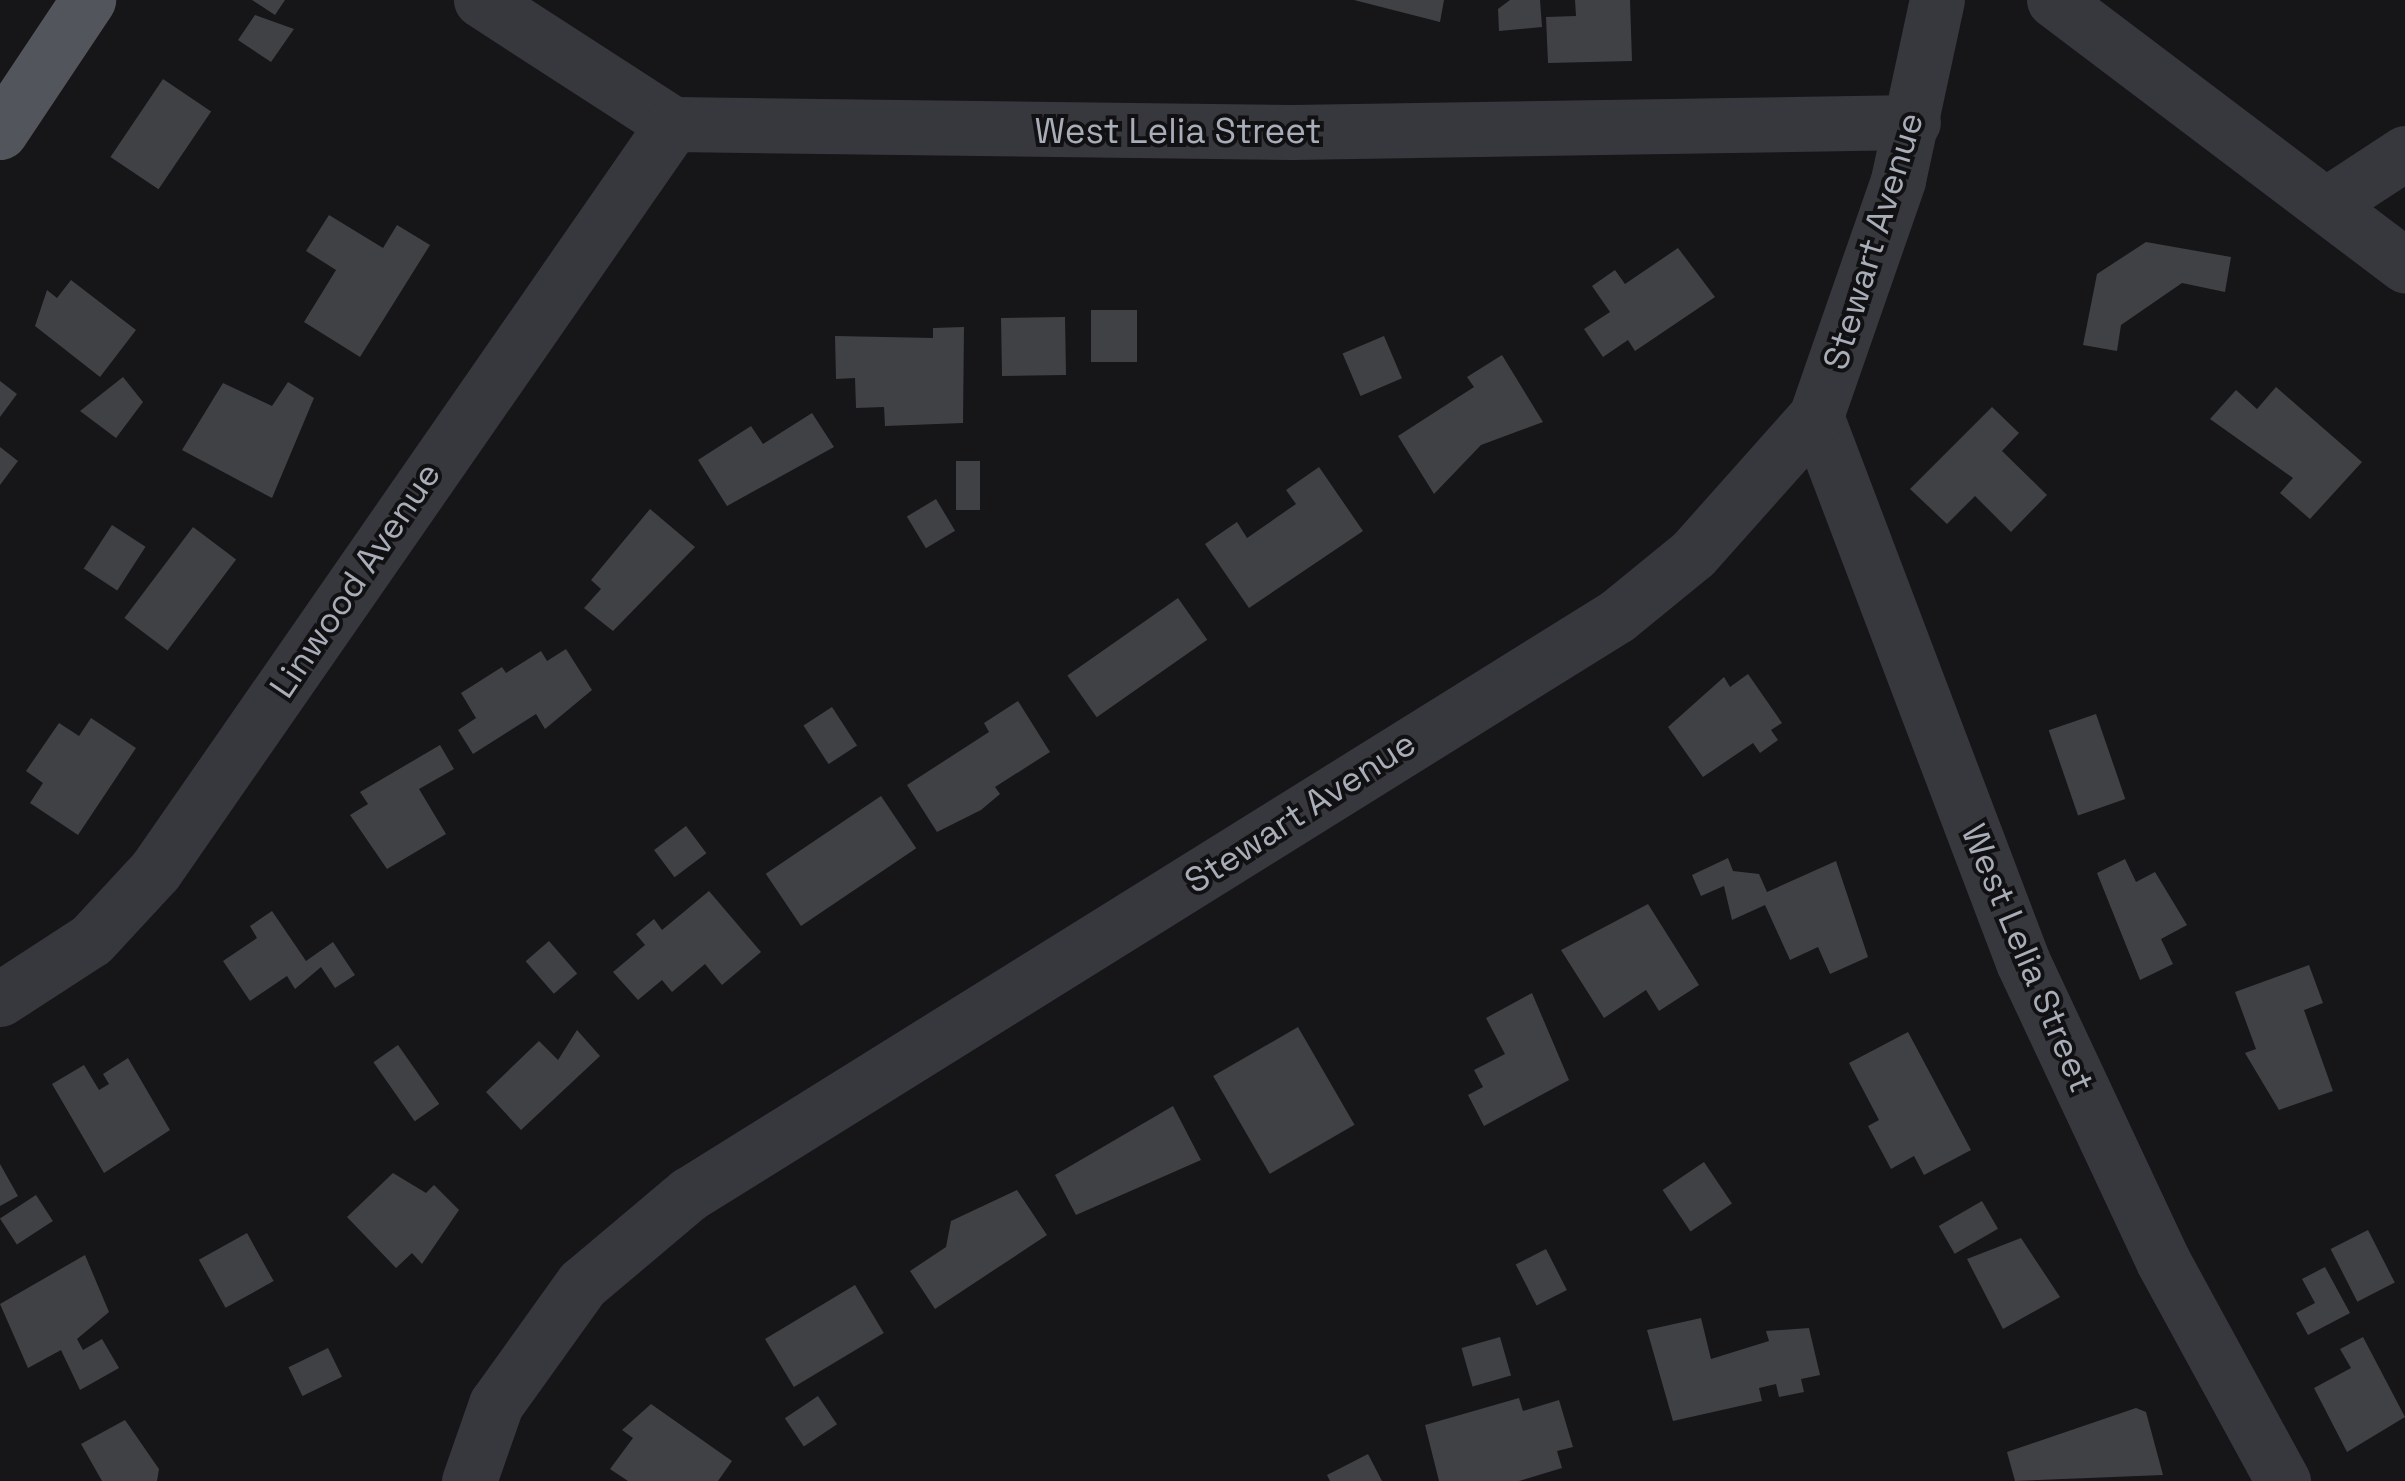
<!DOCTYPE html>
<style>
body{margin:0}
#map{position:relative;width:2405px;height:1481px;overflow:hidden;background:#161618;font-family:"Space Grotesk",sans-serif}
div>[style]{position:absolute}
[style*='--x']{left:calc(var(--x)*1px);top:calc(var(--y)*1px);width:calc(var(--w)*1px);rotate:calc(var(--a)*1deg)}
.building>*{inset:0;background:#404145;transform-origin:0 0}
.minor>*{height:55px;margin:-27.5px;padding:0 27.5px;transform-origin:27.5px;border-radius:27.5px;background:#37383d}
.major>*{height:55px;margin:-27.5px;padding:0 27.5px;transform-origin:27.5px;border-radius:27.5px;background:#53555c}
span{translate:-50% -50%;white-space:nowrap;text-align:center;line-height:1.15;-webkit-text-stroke:8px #111113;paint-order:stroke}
.street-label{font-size:35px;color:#a8adb8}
</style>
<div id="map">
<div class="building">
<div style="clip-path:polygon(252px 0,285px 0,275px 15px)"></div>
<div style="clip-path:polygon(1354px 0,1444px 0,1440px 22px)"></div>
<div style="clip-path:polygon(1510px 0,1540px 0,1542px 27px,1499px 31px,1498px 9px)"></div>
<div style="clip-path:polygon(1575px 0,1630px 0,1632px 61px,1548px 63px,1546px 17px,1576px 16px)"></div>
<div style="clip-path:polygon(255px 15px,294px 29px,271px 62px,238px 40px)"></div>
<div style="left:163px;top:79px;width:58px;height:94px;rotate:34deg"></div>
<div style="clip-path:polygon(329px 215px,383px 248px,397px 225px,430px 245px,360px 357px,304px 322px,336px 270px,306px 251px)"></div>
<div style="clip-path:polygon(2146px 242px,2231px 257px,2225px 292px,2182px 283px,2121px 325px,2117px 351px,2083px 345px,2097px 274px)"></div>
<div style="clip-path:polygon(1678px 248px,1715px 297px,1635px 351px,1628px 340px,1603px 357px,1584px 329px,1610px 312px,1592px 286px,1615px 270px,1625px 284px)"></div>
<div style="clip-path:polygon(71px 280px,136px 330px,100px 377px,35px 326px,47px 290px,57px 298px)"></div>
<div style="left:1091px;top:310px;width:46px;height:52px"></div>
<div style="left:1065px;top:317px;width:58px;height:64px;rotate:89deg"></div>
<div style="clip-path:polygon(964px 327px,963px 423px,885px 426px,884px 407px,856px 408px,855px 378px,836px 379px,835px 336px,933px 338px,933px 328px)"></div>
<div style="left:1384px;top:336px;width:46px;height:45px;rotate:67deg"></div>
<div style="clip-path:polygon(1502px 355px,1543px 422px,1481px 445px,1434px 494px,1398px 436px,1474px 387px,1467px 377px)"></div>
<div style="clip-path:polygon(123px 377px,143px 402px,116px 438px,80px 411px)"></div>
<div style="clip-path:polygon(0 381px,17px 394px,0 417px)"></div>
<div style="clip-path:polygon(288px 382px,314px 398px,272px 498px,182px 450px,223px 383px,272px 406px)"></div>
<div style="clip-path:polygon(2276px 387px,2362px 462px,2310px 519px,2280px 493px,2293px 478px,2210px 419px,2236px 390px,2257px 409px)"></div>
<div style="clip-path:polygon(1992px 407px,2019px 433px,2002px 451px,2047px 495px,2011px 532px,1975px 496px,1947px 524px,1910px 489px)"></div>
<div style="clip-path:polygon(812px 413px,834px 447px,727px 506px,698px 460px,751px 426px,763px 444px)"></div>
<div style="clip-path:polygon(0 447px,18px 461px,0 485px)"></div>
<div style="left:956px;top:461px;width:24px;height:49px"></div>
<div style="clip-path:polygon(1319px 467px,1363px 531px,1249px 608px,1205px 544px,1237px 522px,1247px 538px,1296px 504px,1286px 490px)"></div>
<div style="left:936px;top:499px;width:37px;height:34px;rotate:59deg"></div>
<div style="clip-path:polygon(650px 509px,695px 547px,613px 631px,584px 608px,601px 589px,591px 580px)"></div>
<div style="left:112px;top:525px;width:40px;height:52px;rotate:33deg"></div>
<div style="left:193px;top:527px;width:54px;height:114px;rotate:37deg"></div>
<div style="left:1178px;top:598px;width:51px;height:135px;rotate:55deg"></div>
<div style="clip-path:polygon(566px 649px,592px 690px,545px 729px,536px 714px,473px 754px,458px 730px,476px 718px,461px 693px,502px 667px,506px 673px,541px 651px,547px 661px)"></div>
<div style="clip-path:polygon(1748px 674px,1782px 723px,1771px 730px,1778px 740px,1760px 753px,1753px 743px,1703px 777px,1668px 727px,1724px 677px,1730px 687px)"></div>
<div style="clip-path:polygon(1018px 701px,1050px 752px,995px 787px,1000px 794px,981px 810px,937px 832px,907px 785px,989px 732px,984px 723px)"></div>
<div style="left:832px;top:707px;width:46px;height:34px;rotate:57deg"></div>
<div style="left:2096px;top:714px;width:90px;height:50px;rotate:71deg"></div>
<div style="clip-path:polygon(91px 718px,136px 748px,78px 835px,30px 803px,43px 783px,26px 771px,59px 723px,79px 736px)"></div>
<div style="clip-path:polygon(440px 745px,454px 769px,419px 789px,446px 834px,387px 869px,350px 815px,368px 804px,360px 792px)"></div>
<div style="left:881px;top:796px;width:63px;height:139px;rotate:56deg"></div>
<div style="left:686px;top:826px;width:34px;height:40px;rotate:53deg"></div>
<div style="clip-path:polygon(1728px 858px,1733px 871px,1759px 874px,1767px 892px,1836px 861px,1868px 957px,1830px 974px,1818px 947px,1790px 960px,1765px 905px,1732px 920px,1724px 886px,1701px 896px,1692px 875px)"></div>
<div style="clip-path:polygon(2125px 859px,2136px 882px,2155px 872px,2187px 925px,2161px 939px,2173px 964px,2140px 980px,2097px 873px)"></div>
<div style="clip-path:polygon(709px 891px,761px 952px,722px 985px,705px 964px,672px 992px,662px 980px,638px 1000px,613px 972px,645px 945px,636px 934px,654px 919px,662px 930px)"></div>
<div style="clip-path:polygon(1648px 904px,1699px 985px,1659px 1011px,1646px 990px,1604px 1018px,1561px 950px)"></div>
<div style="clip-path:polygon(272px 911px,306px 961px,333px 942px,355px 975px,335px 988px,321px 967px,295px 989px,287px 976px,250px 1001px,223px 961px,257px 938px,250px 926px)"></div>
<div style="left:549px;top:941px;width:43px;height:31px;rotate:49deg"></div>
<div style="clip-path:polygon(2309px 965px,2323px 1003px,2304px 1010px,2333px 1091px,2279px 1110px,2245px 1053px,2256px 1049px,2235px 992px)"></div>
<div style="clip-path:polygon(1532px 993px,1569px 1080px,1484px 1126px,1468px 1095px,1483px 1087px,1474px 1070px,1505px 1054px,1486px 1018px)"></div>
<div style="left:1298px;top:1027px;width:113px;height:98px;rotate:60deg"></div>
<div style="clip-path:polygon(577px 1030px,600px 1056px,521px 1130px,486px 1092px,539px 1041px,558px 1060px)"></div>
<div style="clip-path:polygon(1908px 1032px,1971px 1150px,1924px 1175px,1914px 1156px,1891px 1169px,1868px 1126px,1879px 1120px,1849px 1063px)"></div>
<div style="left:398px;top:1045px;width:72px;height:30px;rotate:55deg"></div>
<div style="clip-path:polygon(128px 1058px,170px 1130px,104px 1173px,52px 1084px,84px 1065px,99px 1090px,109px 1084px,103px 1074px)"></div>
<div style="clip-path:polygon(1173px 1106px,1201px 1160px,1076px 1215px,1055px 1175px)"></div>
<div style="left:1704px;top:1162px;width:50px;height:50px;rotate:56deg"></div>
<div style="clip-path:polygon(0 1164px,18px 1196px,0 1206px)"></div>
<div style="clip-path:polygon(393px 1173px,426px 1193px,434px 1185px,459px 1210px,422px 1264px,412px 1253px,396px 1268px,347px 1217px)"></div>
<div style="clip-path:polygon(1017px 1190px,1047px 1235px,935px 1309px,910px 1271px,946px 1247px,951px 1221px)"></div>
<div style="left:36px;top:1195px;width:31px;height:43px;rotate:57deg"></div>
<div style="left:1982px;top:1201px;width:32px;height:50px;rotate:60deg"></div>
<div style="left:2368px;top:1230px;width:59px;height:42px;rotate:63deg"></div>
<div style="left:247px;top:1233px;width:55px;height:55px;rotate:61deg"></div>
<div style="clip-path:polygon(2021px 1238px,2060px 1297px,2003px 1329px,1967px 1259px)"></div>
<div style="left:1546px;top:1249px;width:46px;height:34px;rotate:63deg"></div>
<div style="clip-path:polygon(85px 1255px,109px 1312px,77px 1339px,83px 1350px,102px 1339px,119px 1368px,80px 1390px,61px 1350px,28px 1368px,0 1304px)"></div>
<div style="clip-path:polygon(2325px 1267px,2350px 1313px,2308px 1335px,2296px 1313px,2315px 1303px,2302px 1279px)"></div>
<div style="left:855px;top:1285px;width:56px;height:105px;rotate:59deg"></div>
<div style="clip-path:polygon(1701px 1318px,1711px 1359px,1769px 1341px,1766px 1331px,1809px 1328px,1820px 1375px,1801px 1379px,1804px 1392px,1779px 1397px,1776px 1384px,1759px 1388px,1762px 1401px,1673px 1421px,1647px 1330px)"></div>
<div style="left:1500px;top:1337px;width:40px;height:40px;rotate:74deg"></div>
<div style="clip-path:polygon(2363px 1337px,2405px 1417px,2347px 1452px,2314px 1388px,2351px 1368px,2340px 1349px)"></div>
<div style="left:328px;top:1348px;width:32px;height:44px;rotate:64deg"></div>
<div style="left:818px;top:1396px;width:34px;height:40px;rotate:56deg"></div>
<div style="clip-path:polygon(1519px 1398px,1523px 1411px,1559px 1400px,1573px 1447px,1557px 1451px,1562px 1468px,1519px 1481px,1439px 1481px,1425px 1425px)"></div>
<div style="clip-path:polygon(651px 1404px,732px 1461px,718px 1481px,628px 1481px,610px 1469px,633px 1438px,622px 1430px)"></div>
<div style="clip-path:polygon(2136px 1408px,2146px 1412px,2163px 1475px,2015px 1481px,2007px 1452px)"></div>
<div style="clip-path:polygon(125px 1420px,159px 1469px,157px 1481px,102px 1481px,81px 1444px)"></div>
<div style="clip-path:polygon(1368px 1454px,1382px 1481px,1330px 1481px,1327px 1475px)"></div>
</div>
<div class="minor">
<div style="--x:481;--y:0;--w:229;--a:32.9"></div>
<div style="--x:673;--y:124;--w:619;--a:0.74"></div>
<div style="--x:1292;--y:132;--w:621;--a:-0.92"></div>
<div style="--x:2054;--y:0;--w:440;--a:37.1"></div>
<div style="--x:2327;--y:204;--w:93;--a:-33.2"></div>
<div style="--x:1816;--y:416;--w:584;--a:69.24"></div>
<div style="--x:2023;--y:962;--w:330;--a:64.9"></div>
<div style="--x:2163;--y:1261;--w:251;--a:61.4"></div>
<div style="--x:0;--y:999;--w:108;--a:-33"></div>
<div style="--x:91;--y:940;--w:94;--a:-47.2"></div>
<div style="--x:155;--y:871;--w:909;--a:-55.26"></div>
<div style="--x:469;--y:1481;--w:82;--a:-70.7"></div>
<div style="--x:496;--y:1404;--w:148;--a:-54.4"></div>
<div style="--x:582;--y:1284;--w:140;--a:-40.1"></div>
<div style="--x:689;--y:1194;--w:1093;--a:-31.92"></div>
<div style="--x:1617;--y:616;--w:98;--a:-39.2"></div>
<div style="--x:1693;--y:554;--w:185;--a:-48.3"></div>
<div style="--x:1816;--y:416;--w:250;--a:-70.8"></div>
<div style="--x:1898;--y:180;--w:184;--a:-77.8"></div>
</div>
<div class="major">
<div style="--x:0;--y:132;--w:159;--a:-56.3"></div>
</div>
<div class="street-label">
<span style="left:1178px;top:131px">West Lelia Street</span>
<span style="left:1873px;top:241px;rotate:-73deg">Stewart Avenue</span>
<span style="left:355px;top:580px;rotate:-56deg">Linwood Avenue</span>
<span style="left:1300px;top:812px;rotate:-33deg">Stewart Avenue</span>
<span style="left:2028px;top:958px;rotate:67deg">West Lelia Street</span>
</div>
</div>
